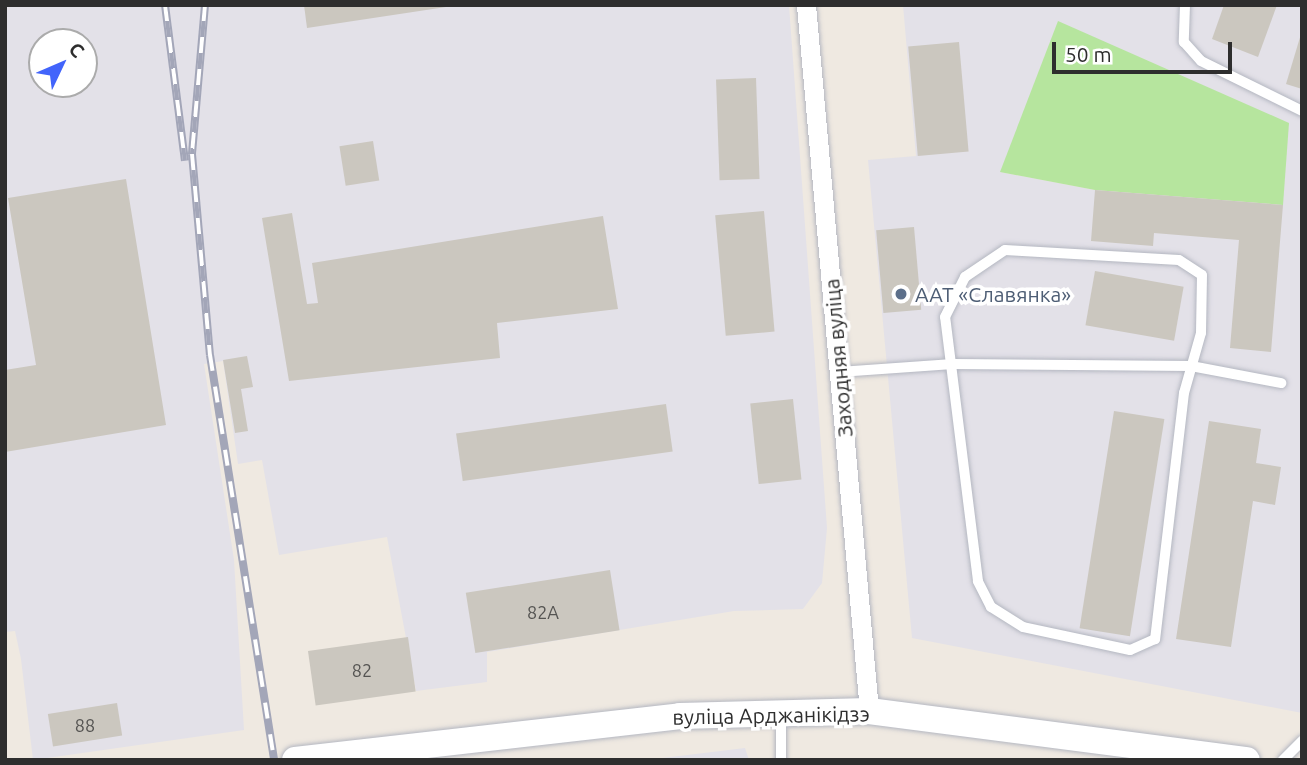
<!DOCTYPE html>
<meta charset="utf-8">
<style>
body{margin:0}
#map{position:relative;width:1307px;height:765px;overflow:hidden;background:#efe9e1;font-family:Ubuntu,sans-serif}
div>[style]{position:absolute}
[style*='--x']{left:calc(var(--x)*1px);top:calc(var(--y)*1px);width:calc(var(--w)*1px);rotate:calc(var(--a)*1deg)}
.industrial>*{inset:0;background:#e3e1e8}
.green>*{inset:0;background:#b6e59e}
.building>*{inset:0;background:#cbc7bf;transform-origin:0 0}
.roads{filter:drop-shadow(0 0 2px #b4b7c1) drop-shadow(0 0 2px #b4b7c1)}
.service>*{height:10px;margin:-5px;padding:0 5px;transform-origin:5px;border-radius:5px;background:#fff}
.minor>*{height:19px;margin:-9.5px;padding:0 9.5px;transform-origin:9.5px;border-radius:9.5px;background:#fff}
.secondary>*{height:26px;margin:-13px;padding:0 13px;transform-origin:13px;border-radius:13px;background:#fff}
.rail>*{height:8px;margin-top:-4px;transform-origin:0;background:repeating-linear-gradient(90deg,#fff 0 16px,#a3a6b8 0 32px);box-sizing:border-box;border-block:2px solid #a3a6b8}
.dots>*{width:19px;height:19px;translate:-50% -50%;box-sizing:border-box;border:4px solid #fff;border-radius:50%}
span{translate:-50% -50%;white-space:nowrap;text-align:center;line-height:1.15;-webkit-text-stroke:7px #fff;paint-order:stroke}
.number-label{font-size:18px;color:#555452}
.number-label span{-webkit-text-stroke-width:0}
.service-label{font-size:21px;color:#4e5e75}
.left{translate:0 -50%;text-align:left}
.street-label{font-size:21px;color:#2e2e2e}
.frame{position:absolute;inset:0;border:7px solid #2e2e2e;pointer-events:none}
.north{position:absolute;left:28px;top:28px;width:70px;height:70px;box-sizing:border-box;background:#fff;border:2px solid #ababab;border-radius:50%;rotate:46deg;font-size:19px;font-weight:700;line-height:28px;text-align:center;color:#2e2e2e}
.north::after{content:'';display:block;margin:auto;width:24px;height:32px;background:#4264fb;clip-path:polygon(50% 0,100% 100%,50% 72%,0 100%)}
.scale{position:absolute;left:1052px;top:42px;width:180px;height:32px;box-sizing:border-box;border:4px solid #2e2e2e;border-top:0;padding-left:9px;font-size:21px;line-height:24px;white-space:nowrap;color:#2e2e2e;-webkit-text-stroke:5px #fff;paint-order:stroke}
</style>
<div id="map">
<div class="industrial">
<div style="clip-path:polygon(evenodd,5px 5px,789px 5px,827px 528px,822px 583px,803px 609px,734px 611px,487px 652px,487px 682px,416px 691px,387px 537px,279px 555px,262px 460px,238px 464px,223px 361px,204px 364px,234px 560px,244px 730px,33px 760px,21px 659px,15px 631px,5px 632px,5px 5px,42px 42px,84px 42px,84px 84px,42px 84px,42px 42px)"></div>
<div style="clip-path:polygon(evenodd,903px 5px,1302px 5px,1302px 713px,912px 638px,868px 160px,916px 156px,903px 5px,1000px 172px,1283px 205px,1095px 190px,1000px 172px)"></div>
<div style="clip-path:polygon(745px 748px,749px 760px,646px 760px)"></div>
</div>
<div class="green">
<div style="clip-path:polygon(1058px 21px,1289px 123px,1283px 205px,1095px 190px,1000px 172px)"></div>
</div>
<div class="building">
<div style="clip-path:polygon(304px 5px,446px 5px,446px 7px,307px 28px)"></div>
<div style="clip-path:polygon(1224px 5px,1277px 5px,1258px 57px,1212px 39px)"></div>
<div style="clip-path:polygon(1301px 34px,1302px 34px,1302px 89px,1286px 84px)"></div>
<div style="left:959px;top:42px;width:110px;height:51px;rotate:85deg"></div>
<div style="left:756px;top:78px;width:101px;height:40px;rotate:88deg"></div>
<div style="left:373px;top:141px;width:40px;height:34px;rotate:81deg"></div>
<div style="clip-path:polygon(126px 179px,166px 425px,5px 452px,5px 370px,36px 365px,8px 198px)"></div>
<div style="clip-path:polygon(1095px 190px,1283px 205px,1271px 352px,1230px 348px,1239px 240px,1154px 233px,1153px 246px,1091px 241px)"></div>
<div style="left:764px;top:211px;width:121px;height:49px;rotate:85deg"></div>
<div style="clip-path:polygon(292px 213px,307px 304px,318px 303px,312px 263px,603px 216px,618px 309px,497px 323px,500px 358px,289px 381px,262px 218px)"></div>
<div style="left:914px;top:227px;width:83px;height:38px;rotate:85deg"></div>
<div style="left:1095px;top:271px;width:90px;height:55px;rotate:10deg"></div>
<div style="clip-path:polygon(247px 356px,253px 387px,241px 389px,248px 431px,235px 433px,223px 360px)"></div>
<div style="left:793px;top:399px;width:81px;height:43px;rotate:84deg"></div>
<div style="left:666px;top:404px;width:48px;height:212px;rotate:82deg"></div>
<div style="left:1114px;top:411px;width:51px;height:220px;rotate:9deg"></div>
<div style="clip-path:polygon(1209px 421px,1261px 429px,1256px 463px,1281px 467px,1275px 505px,1253px 501px,1231px 647px,1176px 639px)"></div>
<div style="left:610px;top:570px;width:61px;height:146px;rotate:81deg"></div>
<div style="left:408px;top:637px;width:55px;height:101px;rotate:82deg"></div>
<div style="left:117px;top:703px;width:33px;height:70px;rotate:81deg"></div>
</div>
<div class="roads">
<div class="service">
<div style="--x:1185;--y:5;--w:37;--a:92"></div>
<div style="--x:1184;--y:42;--w:25;--a:48"></div>
<div style="--x:1201;--y:61;--w:113;--a:26.3"></div>
<div style="--x:1005;--y:250;--w:174;--a:3.3"></div>
<div style="--x:1179;--y:260;--w:27;--a:33"></div>
<div style="--x:1202;--y:275;--w:58;--a:91"></div>
<div style="--x:1201;--y:333;--w:62;--a:105.8"></div>
<div style="--x:1184;--y:393;--w:248;--a:96.7"></div>
<div style="--x:1155;--y:639;--w:27;--a:156"></div>
<div style="--x:1130;--y:650;--w:109;--a:-167.9"></div>
<div style="--x:1023;--y:627;--w:38;--a:-148"></div>
<div style="--x:991;--y:607;--w:29;--a:-117"></div>
<div style="--x:978;--y:581;--w:266;--a:-97.1"></div>
<div style="--x:945;--y:317;--w:45;--a:-63.4"></div>
<div style="--x:965;--y:277;--w:48;--a:-34"></div>
<div style="--x:839;--y:372;--w:114;--a:-4"></div>
<div style="--x:953;--y:364;--w:238;--a:0.5"></div>
<div style="--x:1191;--y:366;--w:92;--a:10.7"></div>
<div style="--x:781;--y:760;--w:46;--a:-90"></div>
<div style="--x:1283;--y:760;--w:27;--a:-45"></div>
</div>
<div class="minor">
<div style="--x:806;--y:5;--w:709;--a:84.9"></div>
</div>
<div class="secondary">
<div style="--x:295;--y:760;--w:388;--a:-6.5"></div>
<div style="--x:680;--y:716;--w:189;--a:-1.5"></div>
<div style="--x:869;--y:711;--w:381;--a:7.4"></div>
</div>
</div>
<div class="rail">
<div style="--x:165;--y:5;--w:157;--a:82.7"></div>
<div style="--x:205;--y:5;--w:150;--a:95"></div>
<div style="--x:192;--y:154;--w:202;--a:84.9"></div>
<div style="--x:210;--y:355;--w:410;--a:81"></div>
</div>
<div class="dots">
<div style="left:901px;top:294px;background:#5c6f8a"></div>
</div>
<div class="number-label">
<span style="left:543px;top:612px">82А</span>
<span style="left:362px;top:670px">82</span>
<span style="left:85px;top:725px">88</span>
</div>
<div class="service-label">
<span class="left" style="left:915px;top:294px">ААТ «Славянка»</span>
</div>
<div class="street-label">
<span style="left:838px;top:358px;rotate:-95deg">Заходняя вуліца</span>
<span style="left:771px;top:715px;rotate:-1deg">вуліца Арджанікідзэ</span>
</div>
<div class="frame"></div>
<div class="north">С</div>
<div class="scale">50 m</div>
</div>
